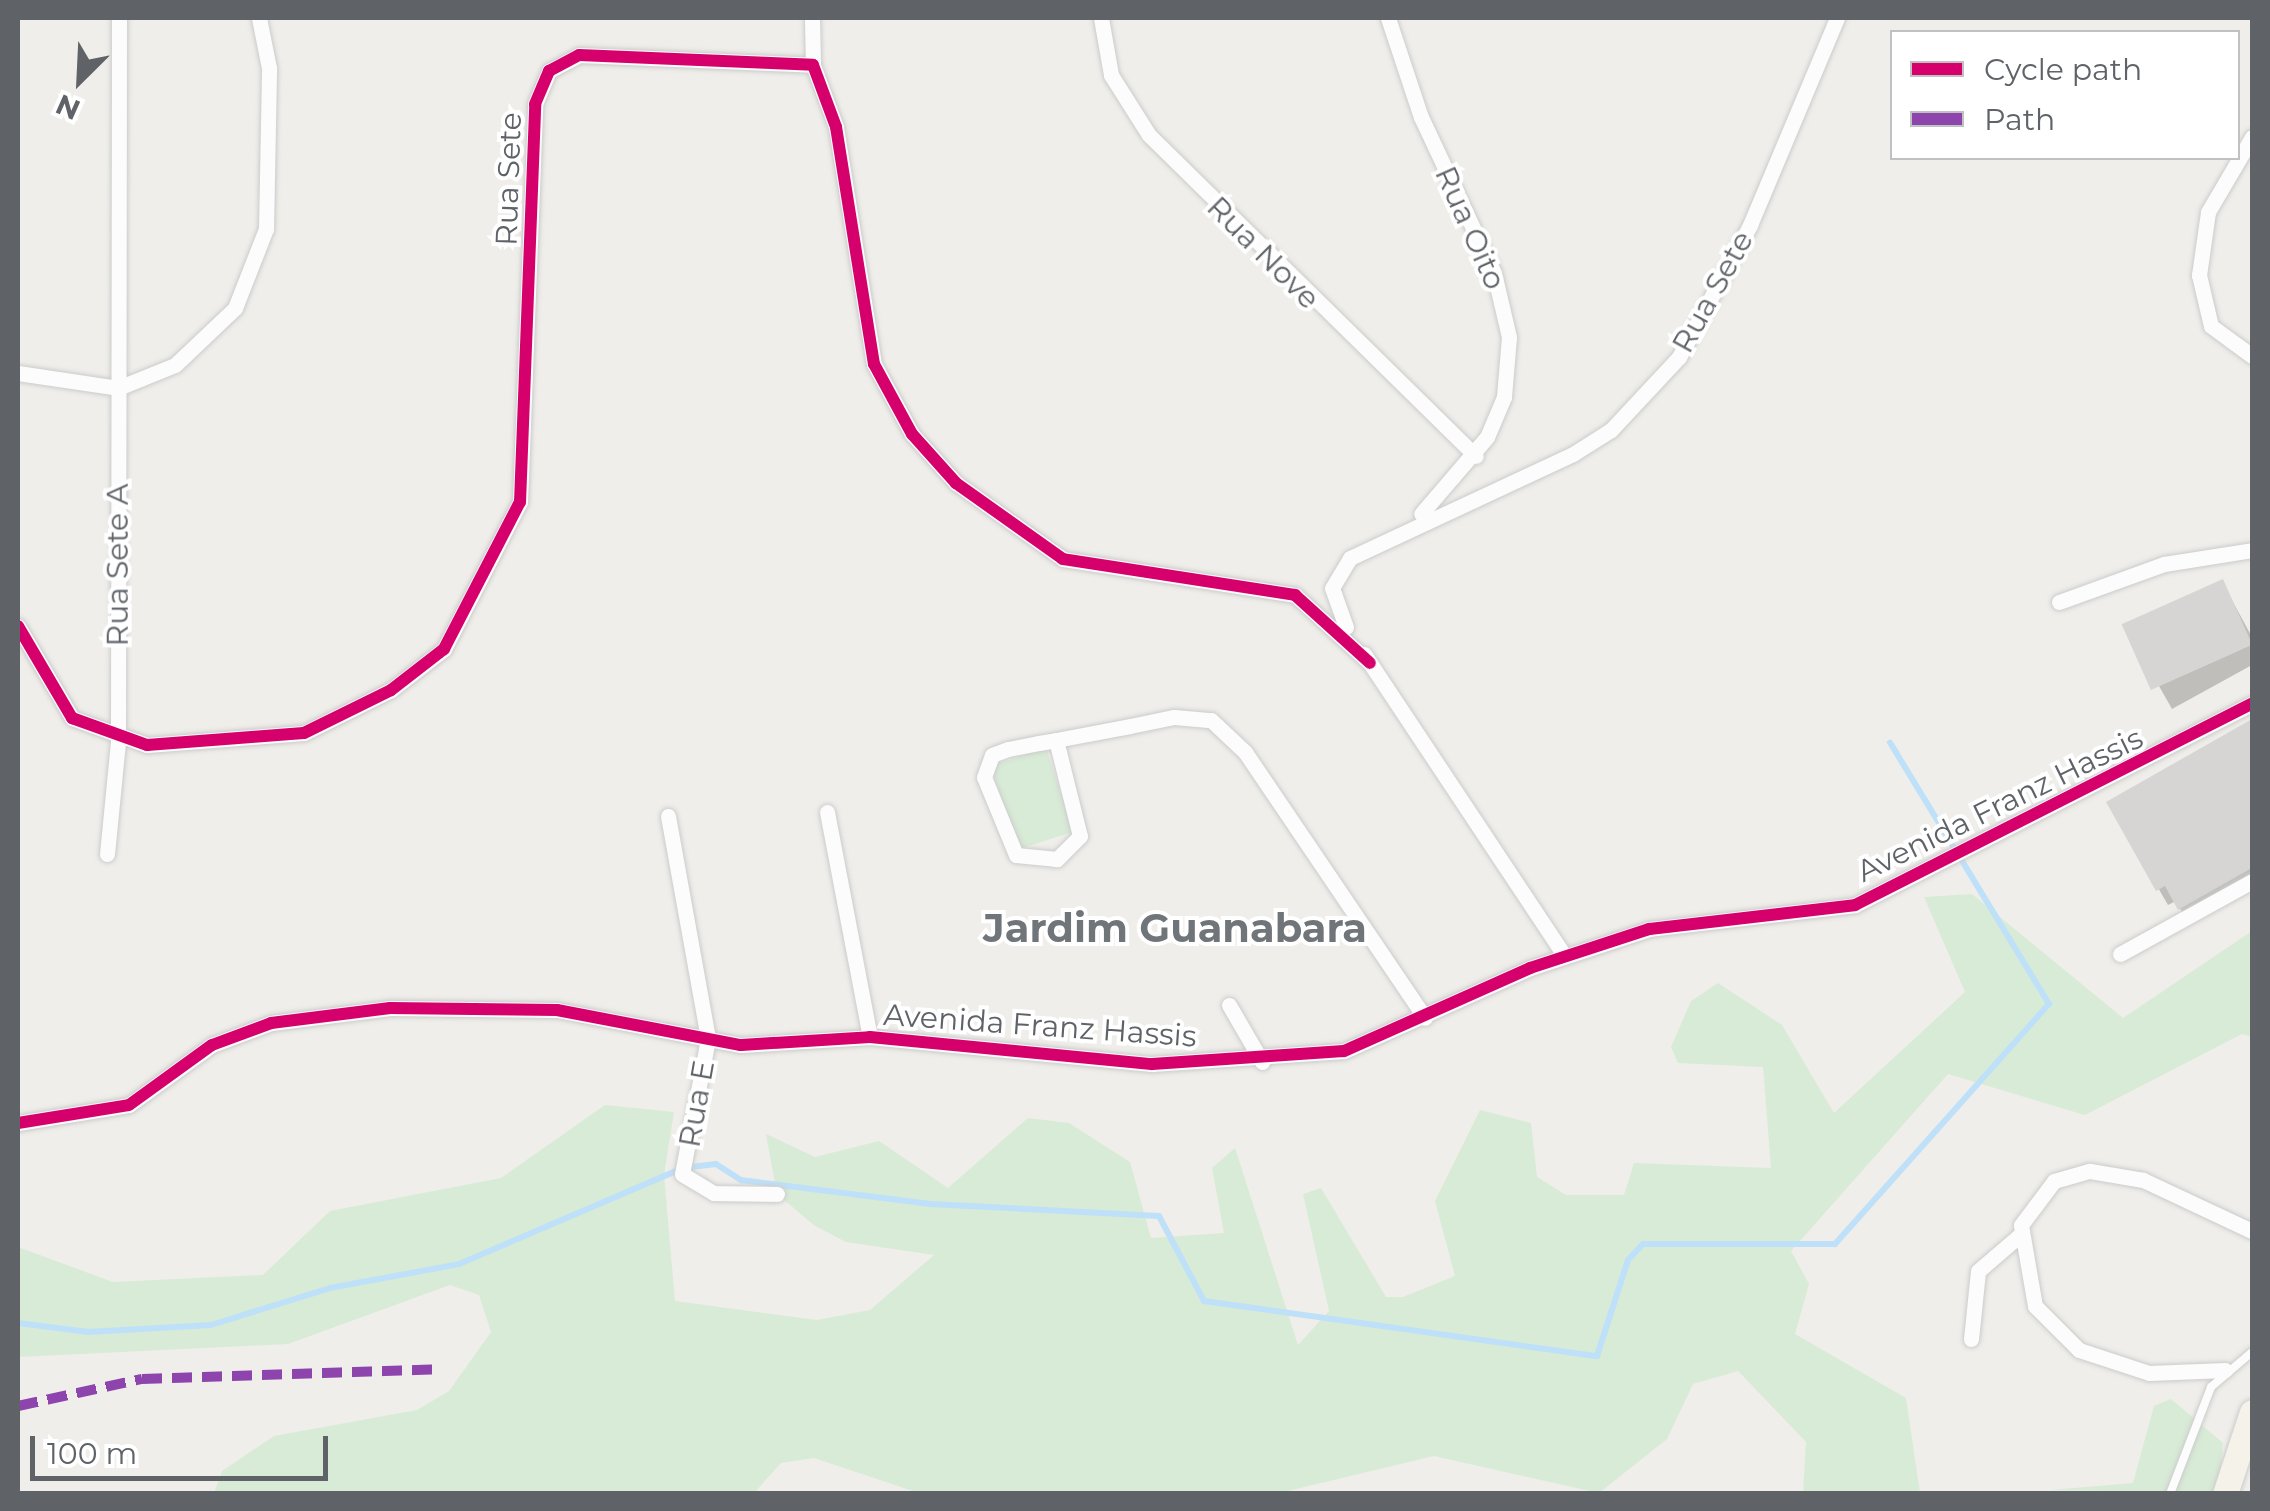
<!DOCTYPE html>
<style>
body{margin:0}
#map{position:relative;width:2270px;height:1511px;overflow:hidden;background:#efeeea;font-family:Montserrat,sans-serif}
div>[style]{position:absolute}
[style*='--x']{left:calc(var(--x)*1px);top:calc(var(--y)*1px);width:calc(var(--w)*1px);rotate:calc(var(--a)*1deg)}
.green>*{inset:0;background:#d8ebd6;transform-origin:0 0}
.shadow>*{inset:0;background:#0003}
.stream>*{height:6px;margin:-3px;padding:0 3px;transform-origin:3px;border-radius:3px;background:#bfe0f9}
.building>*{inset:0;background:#d6d5d3;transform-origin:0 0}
.roads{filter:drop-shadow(0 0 2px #cbcccc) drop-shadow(0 0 2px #cbcccc)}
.service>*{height:8px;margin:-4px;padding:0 4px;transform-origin:4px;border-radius:4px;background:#fdfcfc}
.minor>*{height:15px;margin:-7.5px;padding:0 7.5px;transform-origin:7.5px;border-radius:7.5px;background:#fdfcfc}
.primary>*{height:25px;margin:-12.5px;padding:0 12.5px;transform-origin:12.5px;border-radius:12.5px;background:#f4f2e9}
.quiet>*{height:10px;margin-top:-5px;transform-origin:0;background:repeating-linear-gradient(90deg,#8e44ad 0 20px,transparent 0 30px)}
.cycleway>*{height:12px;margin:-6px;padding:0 6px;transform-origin:6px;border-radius:6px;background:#d6006c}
span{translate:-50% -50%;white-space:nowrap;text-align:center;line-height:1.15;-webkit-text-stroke:8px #fff;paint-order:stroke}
.street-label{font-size:30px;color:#5f6368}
.district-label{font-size:40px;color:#70757a;font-weight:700}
.frame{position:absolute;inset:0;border:20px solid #5f6368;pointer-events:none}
.legend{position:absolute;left:1890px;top:30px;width:350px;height:130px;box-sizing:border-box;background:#fff;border:2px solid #bfc1c3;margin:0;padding:12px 18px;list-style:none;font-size:30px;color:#5f6368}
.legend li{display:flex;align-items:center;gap:20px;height:50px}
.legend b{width:50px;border:2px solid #bfc1c3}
.north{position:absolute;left:30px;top:30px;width:100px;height:100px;-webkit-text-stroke:8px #fff;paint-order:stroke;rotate:204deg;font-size:28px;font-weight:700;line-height:40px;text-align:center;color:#5f6368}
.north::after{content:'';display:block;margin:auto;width:35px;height:45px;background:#5f6368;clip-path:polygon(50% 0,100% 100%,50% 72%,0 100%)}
.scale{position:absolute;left:30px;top:1436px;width:298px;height:45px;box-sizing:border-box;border:5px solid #5f6368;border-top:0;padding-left:12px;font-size:30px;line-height:35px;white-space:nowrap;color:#5f6368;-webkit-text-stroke:8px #fff;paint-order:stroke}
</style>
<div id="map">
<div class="green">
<div style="left:1046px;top:748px;width:88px;height:58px;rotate:72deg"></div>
<div style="clip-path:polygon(1972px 894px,2123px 1018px,2252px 931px,2252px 1037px,2242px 1034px,2085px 1115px,1948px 1074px,1791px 1251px,1809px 1284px,1795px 1334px,1906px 1398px,1920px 1493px,1803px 1493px,1806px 1442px,1738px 1371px,1693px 1384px,1667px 1439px,1599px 1493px,1434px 1456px,1275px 1494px,919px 1493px,814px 1458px,781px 1463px,754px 1493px,214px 1493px,222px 1471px,274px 1436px,417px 1410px,449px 1391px,491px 1332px,479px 1295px,450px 1285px,288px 1344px,18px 1357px,18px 1247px,113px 1282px,263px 1275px,330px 1211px,501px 1178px,605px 1105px,674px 1112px,664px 1175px,675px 1301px,817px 1320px,870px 1310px,934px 1255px,846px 1242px,815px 1226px,777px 1194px,766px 1134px,815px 1157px,879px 1141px,948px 1188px,1028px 1118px,1069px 1123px,1130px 1162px,1151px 1238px,1224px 1233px,1212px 1168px,1235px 1148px,1298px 1345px,1329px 1311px,1303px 1194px,1321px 1188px,1386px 1297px,1403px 1297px,1455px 1276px,1435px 1201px,1480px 1110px,1531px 1123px,1537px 1177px,1566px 1195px,1624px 1195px,1634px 1163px,1771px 1168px,1763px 1067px,1678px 1063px,1671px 1047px,1691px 1001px,1718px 983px,1782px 1025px,1834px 1113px,1965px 992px,1924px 897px)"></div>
<div style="clip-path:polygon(2171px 1399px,2223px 1443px,2218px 1493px,2051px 1490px,2133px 1483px,2154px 1406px)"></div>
</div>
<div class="shadow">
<div style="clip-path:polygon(2222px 582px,2252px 637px,2252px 665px,2172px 709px,2129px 633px)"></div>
<div style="clip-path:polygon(2252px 721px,2252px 888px,2189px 924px,2176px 901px,2168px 905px,2109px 803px)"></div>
</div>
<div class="stream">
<div style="--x:18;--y:1323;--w:71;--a:7.3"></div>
<div style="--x:88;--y:1332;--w:123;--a:-3.3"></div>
<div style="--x:211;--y:1325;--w:125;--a:-17.3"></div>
<div style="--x:330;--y:1288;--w:131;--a:-10.5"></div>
<div style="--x:459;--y:1264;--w:244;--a:-23.2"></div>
<div style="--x:683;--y:1168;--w:33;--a:-7"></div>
<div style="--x:716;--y:1164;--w:30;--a:33"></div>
<div style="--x:741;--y:1180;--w:191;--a:7.2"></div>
<div style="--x:930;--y:1204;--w:229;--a:3"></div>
<div style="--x:1159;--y:1216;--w:96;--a:62.1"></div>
<div style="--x:1204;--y:1301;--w:397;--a:8"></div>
<div style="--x:1597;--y:1356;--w:101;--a:-72.1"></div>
<div style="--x:1628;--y:1260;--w:22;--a:-47"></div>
<div style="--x:1643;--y:1244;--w:192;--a:0"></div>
<div style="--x:1835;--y:1244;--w:322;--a:-48.3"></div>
<div style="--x:2049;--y:1004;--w:306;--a:-121.3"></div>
</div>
<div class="building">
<div style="left:2223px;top:579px;width:72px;height:111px;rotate:66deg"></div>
<div style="clip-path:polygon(2252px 719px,2252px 868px,2178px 910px,2165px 886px,2156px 891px,2106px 802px)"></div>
</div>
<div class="roads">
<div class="service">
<div style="--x:2170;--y:1494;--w:115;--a:-69"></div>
<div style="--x:2211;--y:1387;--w:54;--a:-40.5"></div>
</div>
<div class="minor">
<div style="--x:812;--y:18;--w:47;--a:88.8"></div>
<div style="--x:1101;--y:18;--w:58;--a:80"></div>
<div style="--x:1111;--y:75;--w:71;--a:57.7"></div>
<div style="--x:1149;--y:135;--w:458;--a:44.5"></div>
<div style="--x:1388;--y:18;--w:104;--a:71.6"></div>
<div style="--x:1421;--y:117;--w:172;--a:64.9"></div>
<div style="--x:1494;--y:273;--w:66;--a:76.8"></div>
<div style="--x:1509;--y:337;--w:60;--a:94.8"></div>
<div style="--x:1504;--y:397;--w:43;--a:113"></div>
<div style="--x:1487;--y:437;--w:101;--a:130.6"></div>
<div style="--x:2252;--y:137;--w:87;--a:120.4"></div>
<div style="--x:2208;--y:212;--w:64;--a:98.1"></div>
<div style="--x:2199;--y:275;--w:52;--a:76.8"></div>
<div style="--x:2211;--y:326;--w:51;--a:36.2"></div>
<div style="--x:18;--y:373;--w:101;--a:8.5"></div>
<div style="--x:118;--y:388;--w:61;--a:-22"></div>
<div style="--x:175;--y:365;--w:83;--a:-43.5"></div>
<div style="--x:235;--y:308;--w:85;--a:-68.6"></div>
<div style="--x:266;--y:229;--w:161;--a:-88.9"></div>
<div style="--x:269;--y:68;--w:51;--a:-101.3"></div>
<div style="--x:2059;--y:602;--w:112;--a:-19.9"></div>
<div style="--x:2164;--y:564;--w:89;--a:-9"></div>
<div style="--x:18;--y:626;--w:107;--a:59.6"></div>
<div style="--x:72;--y:718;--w:80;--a:19.8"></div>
<div style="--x:147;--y:745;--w:157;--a:-4.4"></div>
<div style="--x:304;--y:733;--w:97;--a:-26.3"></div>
<div style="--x:391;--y:690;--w:67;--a:-37.7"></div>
<div style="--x:444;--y:649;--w:165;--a:-62.7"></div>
<div style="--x:520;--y:502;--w:398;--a:-87.8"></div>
<div style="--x:535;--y:104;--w:36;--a:-67"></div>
<div style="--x:549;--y:71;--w:34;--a:-28"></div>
<div style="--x:579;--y:55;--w:234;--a:2.4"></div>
<div style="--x:813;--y:65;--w:66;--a:69.6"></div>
<div style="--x:836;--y:127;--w:240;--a:80.9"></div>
<div style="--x:874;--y:364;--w:80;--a:61.5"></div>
<div style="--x:912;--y:434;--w:66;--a:48.1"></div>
<div style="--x:956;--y:483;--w:131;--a:35.4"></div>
<div style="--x:1063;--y:559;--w:235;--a:8.8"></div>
<div style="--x:1295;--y:595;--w:101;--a:42.2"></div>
<div style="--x:1346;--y:627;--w:41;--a:-109.7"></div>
<div style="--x:1332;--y:588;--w:35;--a:-59"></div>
<div style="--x:1350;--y:558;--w:246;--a:-25"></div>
<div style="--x:1573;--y:454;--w:45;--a:-32.3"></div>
<div style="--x:1611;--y:430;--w:100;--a:-47"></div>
<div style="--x:1679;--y:357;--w:150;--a:-61.7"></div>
<div style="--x:1750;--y:225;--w:225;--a:-67.2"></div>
<div style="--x:1364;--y:654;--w:361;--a:56.4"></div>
<div style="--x:1056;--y:740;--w:99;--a:76"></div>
<div style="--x:1080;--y:836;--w:33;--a:135"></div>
<div style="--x:1057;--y:859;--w:41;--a:-174.4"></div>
<div style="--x:1016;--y:855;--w:84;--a:-112.3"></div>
<div style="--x:984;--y:777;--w:23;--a:-70"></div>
<div style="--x:992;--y:755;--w:17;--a:-21"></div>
<div style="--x:1008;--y:749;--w:32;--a:-11"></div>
<div style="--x:1039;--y:743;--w:17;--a:-10"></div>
<div style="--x:1056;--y:740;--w:75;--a:-10.7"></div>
<div style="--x:1130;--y:726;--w:45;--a:-11.6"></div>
<div style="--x:1174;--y:717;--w:37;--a:5"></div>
<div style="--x:1211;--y:720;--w:47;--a:43.3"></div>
<div style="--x:1245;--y:752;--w:321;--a:55.9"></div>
<div style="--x:827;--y:812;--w:229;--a:79.2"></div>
<div style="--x:668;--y:816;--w:227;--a:79.8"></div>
<div style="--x:708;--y:1039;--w:137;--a:100.9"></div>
<div style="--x:682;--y:1174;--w:37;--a:31"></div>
<div style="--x:714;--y:1193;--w:63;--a:0.9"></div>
<div style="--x:107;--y:854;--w:113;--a:-84.4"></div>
<div style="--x:118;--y:742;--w:724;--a:-89.92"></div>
<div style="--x:2120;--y:954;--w:151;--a:-28.9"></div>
<div style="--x:1229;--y:1005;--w:66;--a:59.9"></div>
<div style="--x:18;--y:1123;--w:112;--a:-9.2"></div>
<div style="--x:129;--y:1105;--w:102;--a:-35.9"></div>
<div style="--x:212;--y:1045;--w:63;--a:-20.4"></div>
<div style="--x:271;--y:1023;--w:120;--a:-7.2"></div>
<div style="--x:390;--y:1008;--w:167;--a:0.7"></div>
<div style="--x:557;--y:1010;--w:187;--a:10.8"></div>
<div style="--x:741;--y:1045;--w:129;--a:-3.5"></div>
<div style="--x:870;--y:1037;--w:283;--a:5.5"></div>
<div style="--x:1152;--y:1064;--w:192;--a:-3.9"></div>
<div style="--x:1344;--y:1051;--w:204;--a:-24"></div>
<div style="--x:1530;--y:968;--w:125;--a:-18.1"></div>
<div style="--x:1649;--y:929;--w:207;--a:-6.6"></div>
<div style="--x:1855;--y:905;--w:445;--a:-26.9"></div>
<div style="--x:1971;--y:1339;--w:68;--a:-84.1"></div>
<div style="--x:1978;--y:1271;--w:57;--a:-40.7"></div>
<div style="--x:2225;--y:1370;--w:76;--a:177.7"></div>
<div style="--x:2149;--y:1373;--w:74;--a:-161.8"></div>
<div style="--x:2079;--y:1350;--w:62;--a:-135"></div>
<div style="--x:2035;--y:1306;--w:82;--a:-99.8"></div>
<div style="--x:2021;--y:1225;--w:55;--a:-53.1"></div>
<div style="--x:2054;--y:1181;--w:37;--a:-16"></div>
<div style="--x:2090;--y:1171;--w:54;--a:9.6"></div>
<div style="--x:2143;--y:1180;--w:120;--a:25.1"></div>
</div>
<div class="primary">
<div style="--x:2225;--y:1494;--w:86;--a:-71.8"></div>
</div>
</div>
<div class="quiet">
<div style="--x:18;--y:1406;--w:127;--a:-12.3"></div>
<div style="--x:142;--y:1379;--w:297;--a:-1.9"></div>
</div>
<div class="cycleway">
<div style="--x:18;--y:626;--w:107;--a:59.6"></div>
<div style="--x:72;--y:718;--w:80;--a:19.8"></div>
<div style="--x:147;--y:745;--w:157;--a:-4.4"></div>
<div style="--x:304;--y:733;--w:97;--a:-26.3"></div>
<div style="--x:391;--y:690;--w:67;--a:-37.7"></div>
<div style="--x:444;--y:649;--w:165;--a:-62.7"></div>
<div style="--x:520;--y:502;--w:398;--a:-87.8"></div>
<div style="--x:535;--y:104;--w:36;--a:-67"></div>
<div style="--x:549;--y:71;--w:34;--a:-28"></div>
<div style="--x:579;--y:55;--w:234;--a:2.4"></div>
<div style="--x:813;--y:65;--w:66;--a:69.6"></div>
<div style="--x:836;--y:127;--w:240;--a:80.9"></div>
<div style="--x:874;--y:364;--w:80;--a:61.5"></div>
<div style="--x:912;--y:434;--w:66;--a:48.1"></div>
<div style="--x:956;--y:483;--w:131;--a:35.4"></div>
<div style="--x:1063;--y:559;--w:235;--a:8.8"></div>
<div style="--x:1295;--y:595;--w:101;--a:42.2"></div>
<div style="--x:18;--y:1123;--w:112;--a:-9.2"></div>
<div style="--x:129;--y:1105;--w:102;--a:-35.9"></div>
<div style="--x:212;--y:1045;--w:63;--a:-20.4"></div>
<div style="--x:271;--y:1023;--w:120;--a:-7.2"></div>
<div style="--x:390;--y:1008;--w:167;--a:0.7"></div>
<div style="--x:557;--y:1010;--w:187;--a:10.8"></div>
<div style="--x:741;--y:1045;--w:129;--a:-3.5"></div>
<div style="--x:870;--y:1037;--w:283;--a:5.5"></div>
<div style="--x:1152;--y:1064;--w:192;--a:-3.9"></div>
<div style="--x:1344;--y:1051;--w:204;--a:-24"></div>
<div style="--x:1530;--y:968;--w:125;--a:-18.1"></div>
<div style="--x:1649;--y:929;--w:207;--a:-6.6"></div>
<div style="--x:1855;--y:905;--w:445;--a:-26.9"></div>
</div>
<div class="street-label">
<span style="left:509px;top:179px;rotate:-88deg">Rua Sete</span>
<span style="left:1470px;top:228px;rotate:66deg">Rua Oito</span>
<span style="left:1263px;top:253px;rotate:45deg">Rua Nove</span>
<span style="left:1713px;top:292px;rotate:-61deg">Rua Sete</span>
<span style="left:118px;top:565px;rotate:-90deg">Rua Sete A</span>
<span style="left:2000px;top:805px;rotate:-26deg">Avenida Franz Hassis</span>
<span style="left:1040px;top:1026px;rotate:4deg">Avenida Franz Hassis</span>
<span style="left:697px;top:1104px;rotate:-80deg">Rua E</span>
</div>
<div class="district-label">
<span style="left:1175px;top:928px">Jardim Guanabara</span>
</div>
<div class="frame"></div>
<ul class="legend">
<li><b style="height:12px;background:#d6006c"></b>Cycle path</li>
<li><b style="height:12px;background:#8e44ad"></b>Path</li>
</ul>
<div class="north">N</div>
<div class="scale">100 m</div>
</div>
